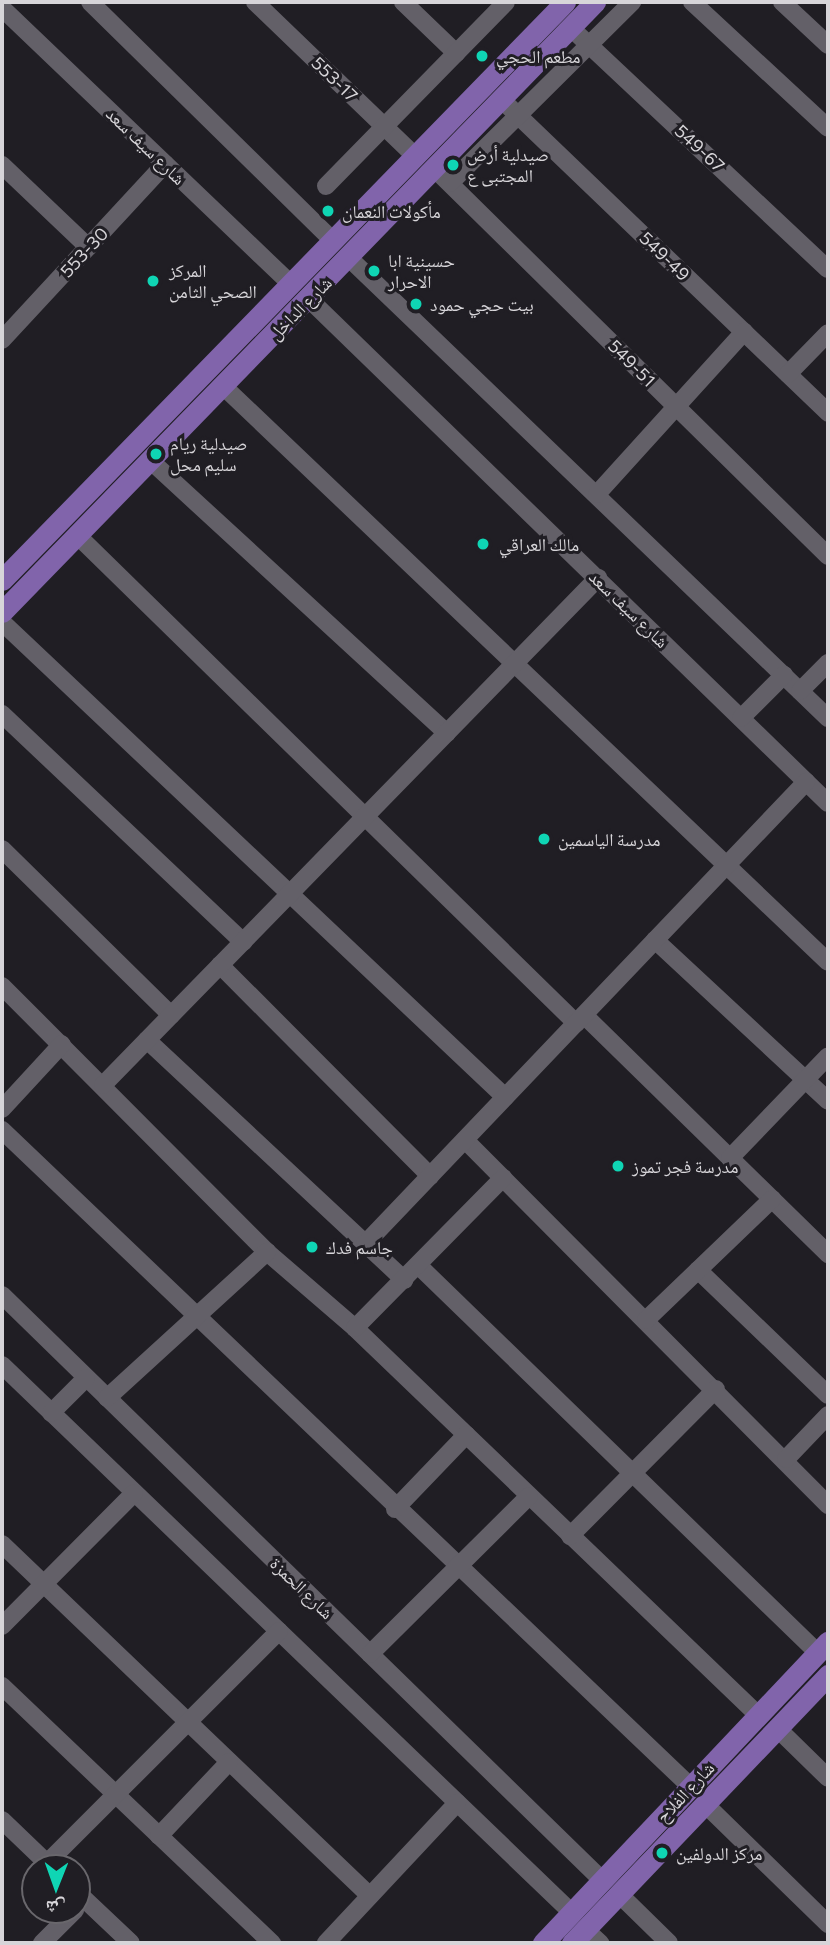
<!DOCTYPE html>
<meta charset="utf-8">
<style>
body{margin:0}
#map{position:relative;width:830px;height:1945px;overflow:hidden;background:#201e24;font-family:Commissioner,"Noto Naskh Arabic",sans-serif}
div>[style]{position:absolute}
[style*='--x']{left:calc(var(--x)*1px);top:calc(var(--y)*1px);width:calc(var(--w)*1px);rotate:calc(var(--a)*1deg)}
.minor>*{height:18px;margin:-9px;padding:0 9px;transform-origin:9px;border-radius:9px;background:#636068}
.major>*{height:21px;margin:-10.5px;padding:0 10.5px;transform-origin:10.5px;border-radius:10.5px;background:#8164ab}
.dots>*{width:19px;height:19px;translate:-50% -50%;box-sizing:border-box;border:4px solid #201e24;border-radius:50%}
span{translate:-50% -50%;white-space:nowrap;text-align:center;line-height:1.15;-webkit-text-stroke:6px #201e24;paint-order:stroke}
.poi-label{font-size:18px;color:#d7d5d9}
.left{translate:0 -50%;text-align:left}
.street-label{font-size:18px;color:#d7d5d9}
.frame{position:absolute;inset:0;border:4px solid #d7d5d9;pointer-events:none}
.north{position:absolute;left:21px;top:1854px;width:70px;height:70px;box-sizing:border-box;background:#201e24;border:2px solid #69676c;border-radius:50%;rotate:181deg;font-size:19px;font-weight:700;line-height:28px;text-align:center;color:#d7d5d9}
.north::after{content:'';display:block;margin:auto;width:24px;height:32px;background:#0fd5b4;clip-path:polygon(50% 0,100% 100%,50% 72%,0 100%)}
</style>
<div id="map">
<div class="minor">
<div style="--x:90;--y:2;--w:339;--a:44.5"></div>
<div style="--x:255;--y:2;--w:222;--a:43.9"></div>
<div style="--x:403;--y:2;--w:74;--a:43.9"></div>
<div style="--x:692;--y:2;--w:185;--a:42.8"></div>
<div style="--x:782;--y:2;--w:63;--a:43.1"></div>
<div style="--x:2;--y:8;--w:400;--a:43.7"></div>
<div style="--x:571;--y:28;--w:352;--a:43.2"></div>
<div style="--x:502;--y:100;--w:452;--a:43.8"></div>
<div style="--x:2;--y:165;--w:119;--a:43.6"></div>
<div style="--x:436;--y:170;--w:550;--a:44.56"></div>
<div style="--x:450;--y:183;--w:257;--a:-44.8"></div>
<div style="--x:326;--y:186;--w:257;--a:-45.6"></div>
<div style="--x:349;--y:258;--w:664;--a:43.84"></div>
<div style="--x:309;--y:299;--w:723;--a:44.16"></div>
<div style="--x:2;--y:340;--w:240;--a:-47.2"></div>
<div style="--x:788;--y:374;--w:57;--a:-45.7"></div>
<div style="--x:223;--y:386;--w:835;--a:43.59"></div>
<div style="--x:151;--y:461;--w:402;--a:42.6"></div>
<div style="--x:597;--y:494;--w:219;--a:-47.8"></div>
<div style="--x:78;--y:536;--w:697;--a:44.36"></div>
<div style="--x:2;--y:622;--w:692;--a:43.36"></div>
<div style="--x:800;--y:691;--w:40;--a:-45"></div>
<div style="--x:2;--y:714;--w:332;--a:43.4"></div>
<div style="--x:741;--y:718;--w:61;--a:-45"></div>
<div style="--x:2;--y:849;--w:237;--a:44.5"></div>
<div style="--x:655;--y:940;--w:236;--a:42.9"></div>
<div style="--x:220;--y:965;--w:298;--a:45.1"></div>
<div style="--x:2;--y:986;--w:375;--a:45.1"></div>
<div style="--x:267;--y:1252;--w:116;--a:40.8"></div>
<div style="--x:355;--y:1328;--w:559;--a:43.84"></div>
<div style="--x:584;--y:1015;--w:342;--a:44.4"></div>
<div style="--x:147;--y:1040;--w:352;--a:43"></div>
<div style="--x:103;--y:1085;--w:709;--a:-45.69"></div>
<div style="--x:2;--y:1109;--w:88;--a:-47.3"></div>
<div style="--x:2;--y:1130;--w:951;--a:43.64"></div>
<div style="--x:465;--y:1140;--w:515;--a:45.16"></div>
<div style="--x:730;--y:1158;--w:141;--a:-46.1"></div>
<div style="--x:365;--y:1244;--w:639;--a:-46.33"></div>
<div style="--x:419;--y:1266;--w:556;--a:44.13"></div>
<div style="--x:698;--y:1270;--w:180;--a:43.9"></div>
<div style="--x:2;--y:1295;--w:839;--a:44.28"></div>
<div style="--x:646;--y:1320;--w:175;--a:-43.8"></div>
<div style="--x:355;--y:1328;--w:211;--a:-45.4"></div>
<div style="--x:2;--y:1365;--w:792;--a:43.87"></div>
<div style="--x:107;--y:1398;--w:217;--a:-42.4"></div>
<div style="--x:51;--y:1413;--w:49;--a:-45"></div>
<div style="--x:786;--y:1459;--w:61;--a:-46.3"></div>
<div style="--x:395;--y:1509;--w:103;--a:-46.2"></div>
<div style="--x:570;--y:1536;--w:207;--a:-45.2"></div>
<div style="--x:2;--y:1544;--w:509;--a:43.73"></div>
<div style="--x:2;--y:1626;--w:187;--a:-45.2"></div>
<div style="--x:370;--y:1654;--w:224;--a:-44.8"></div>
<div style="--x:2;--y:1686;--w:373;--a:43.6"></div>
<div style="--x:777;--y:1728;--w:71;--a:44.4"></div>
<div style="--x:705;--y:1804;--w:172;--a:44.3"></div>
<div style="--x:2;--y:1820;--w:69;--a:43.8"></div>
<div style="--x:159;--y:1836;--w:102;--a:-46.6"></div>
<div style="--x:47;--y:1863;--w:328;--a:-45"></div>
<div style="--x:77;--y:1892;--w:74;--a:43.4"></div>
<div style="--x:619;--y:1894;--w:70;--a:44.4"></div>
<div style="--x:585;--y:1929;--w:21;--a:43"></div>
<div style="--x:42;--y:1943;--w:47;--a:-45"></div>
<div style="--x:326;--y:1943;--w:192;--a:-46.9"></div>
</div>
<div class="major">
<div style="--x:2;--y:580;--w:807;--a:-45.75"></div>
<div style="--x:2;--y:612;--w:851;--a:-45.81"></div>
<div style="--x:543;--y:1943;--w:415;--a:-46.6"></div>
<div style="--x:572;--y:1943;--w:371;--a:-46.3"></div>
</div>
<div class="dots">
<div style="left:482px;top:56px;background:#0fd5b4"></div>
<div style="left:453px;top:165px;background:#0fd5b4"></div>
<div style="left:328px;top:211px;background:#0fd5b4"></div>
<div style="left:374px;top:271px;background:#0fd5b4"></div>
<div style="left:153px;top:281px;background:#0fd5b4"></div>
<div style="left:416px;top:304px;background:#0fd5b4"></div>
<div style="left:156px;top:454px;background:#0fd5b4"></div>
<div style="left:483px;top:544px;background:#0fd5b4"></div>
<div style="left:544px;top:839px;background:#0fd5b4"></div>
<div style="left:618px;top:1166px;background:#0fd5b4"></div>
<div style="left:312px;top:1247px;background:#0fd5b4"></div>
<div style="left:662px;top:1853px;background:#0fd5b4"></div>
</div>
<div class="poi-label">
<span class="left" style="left:496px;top:56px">مطعم الحجي</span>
<span class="left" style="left:467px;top:165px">صيدلية أرض<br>المجتبى ع</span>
<span class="left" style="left:342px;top:211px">مأكولات النعمان</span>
<span class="left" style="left:388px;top:271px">حسينية ابا<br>الاحرار</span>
<span class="left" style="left:169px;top:281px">المركز<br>الصحي الثامن</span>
<span class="left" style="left:430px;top:304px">بيت حجي حمود</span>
<span class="left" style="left:170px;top:454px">صيدلية ريام<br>سليم محل</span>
<span class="left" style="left:499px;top:544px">مالك العراقي</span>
<span class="left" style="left:558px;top:839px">مدرسة الياسمين</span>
<span class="left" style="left:632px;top:1166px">مدرسة فجر تموز</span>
<span class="left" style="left:326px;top:1247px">جاسم فدك</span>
<span class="left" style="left:676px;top:1853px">مركز الدولفين</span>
</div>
<div class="street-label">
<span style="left:335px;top:79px;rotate:44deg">553-17</span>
<span style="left:146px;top:146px;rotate:44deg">شارع سيف سعد</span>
<span style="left:700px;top:148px;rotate:43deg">549-67</span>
<span style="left:84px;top:252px;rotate:-47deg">553-30</span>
<span style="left:665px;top:256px;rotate:44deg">549-49</span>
<span style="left:300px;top:308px;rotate:-45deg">شارع الداخل</span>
<span style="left:632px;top:363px;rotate:45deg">549-51</span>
<span style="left:629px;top:609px;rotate:44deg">شارع سيف سعد</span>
<span style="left:302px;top:1588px;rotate:44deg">شارع الحمزة</span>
<span style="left:685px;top:1792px;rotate:-47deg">شارع الفلاح</span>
</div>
<div class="frame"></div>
<div class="north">ش</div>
</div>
